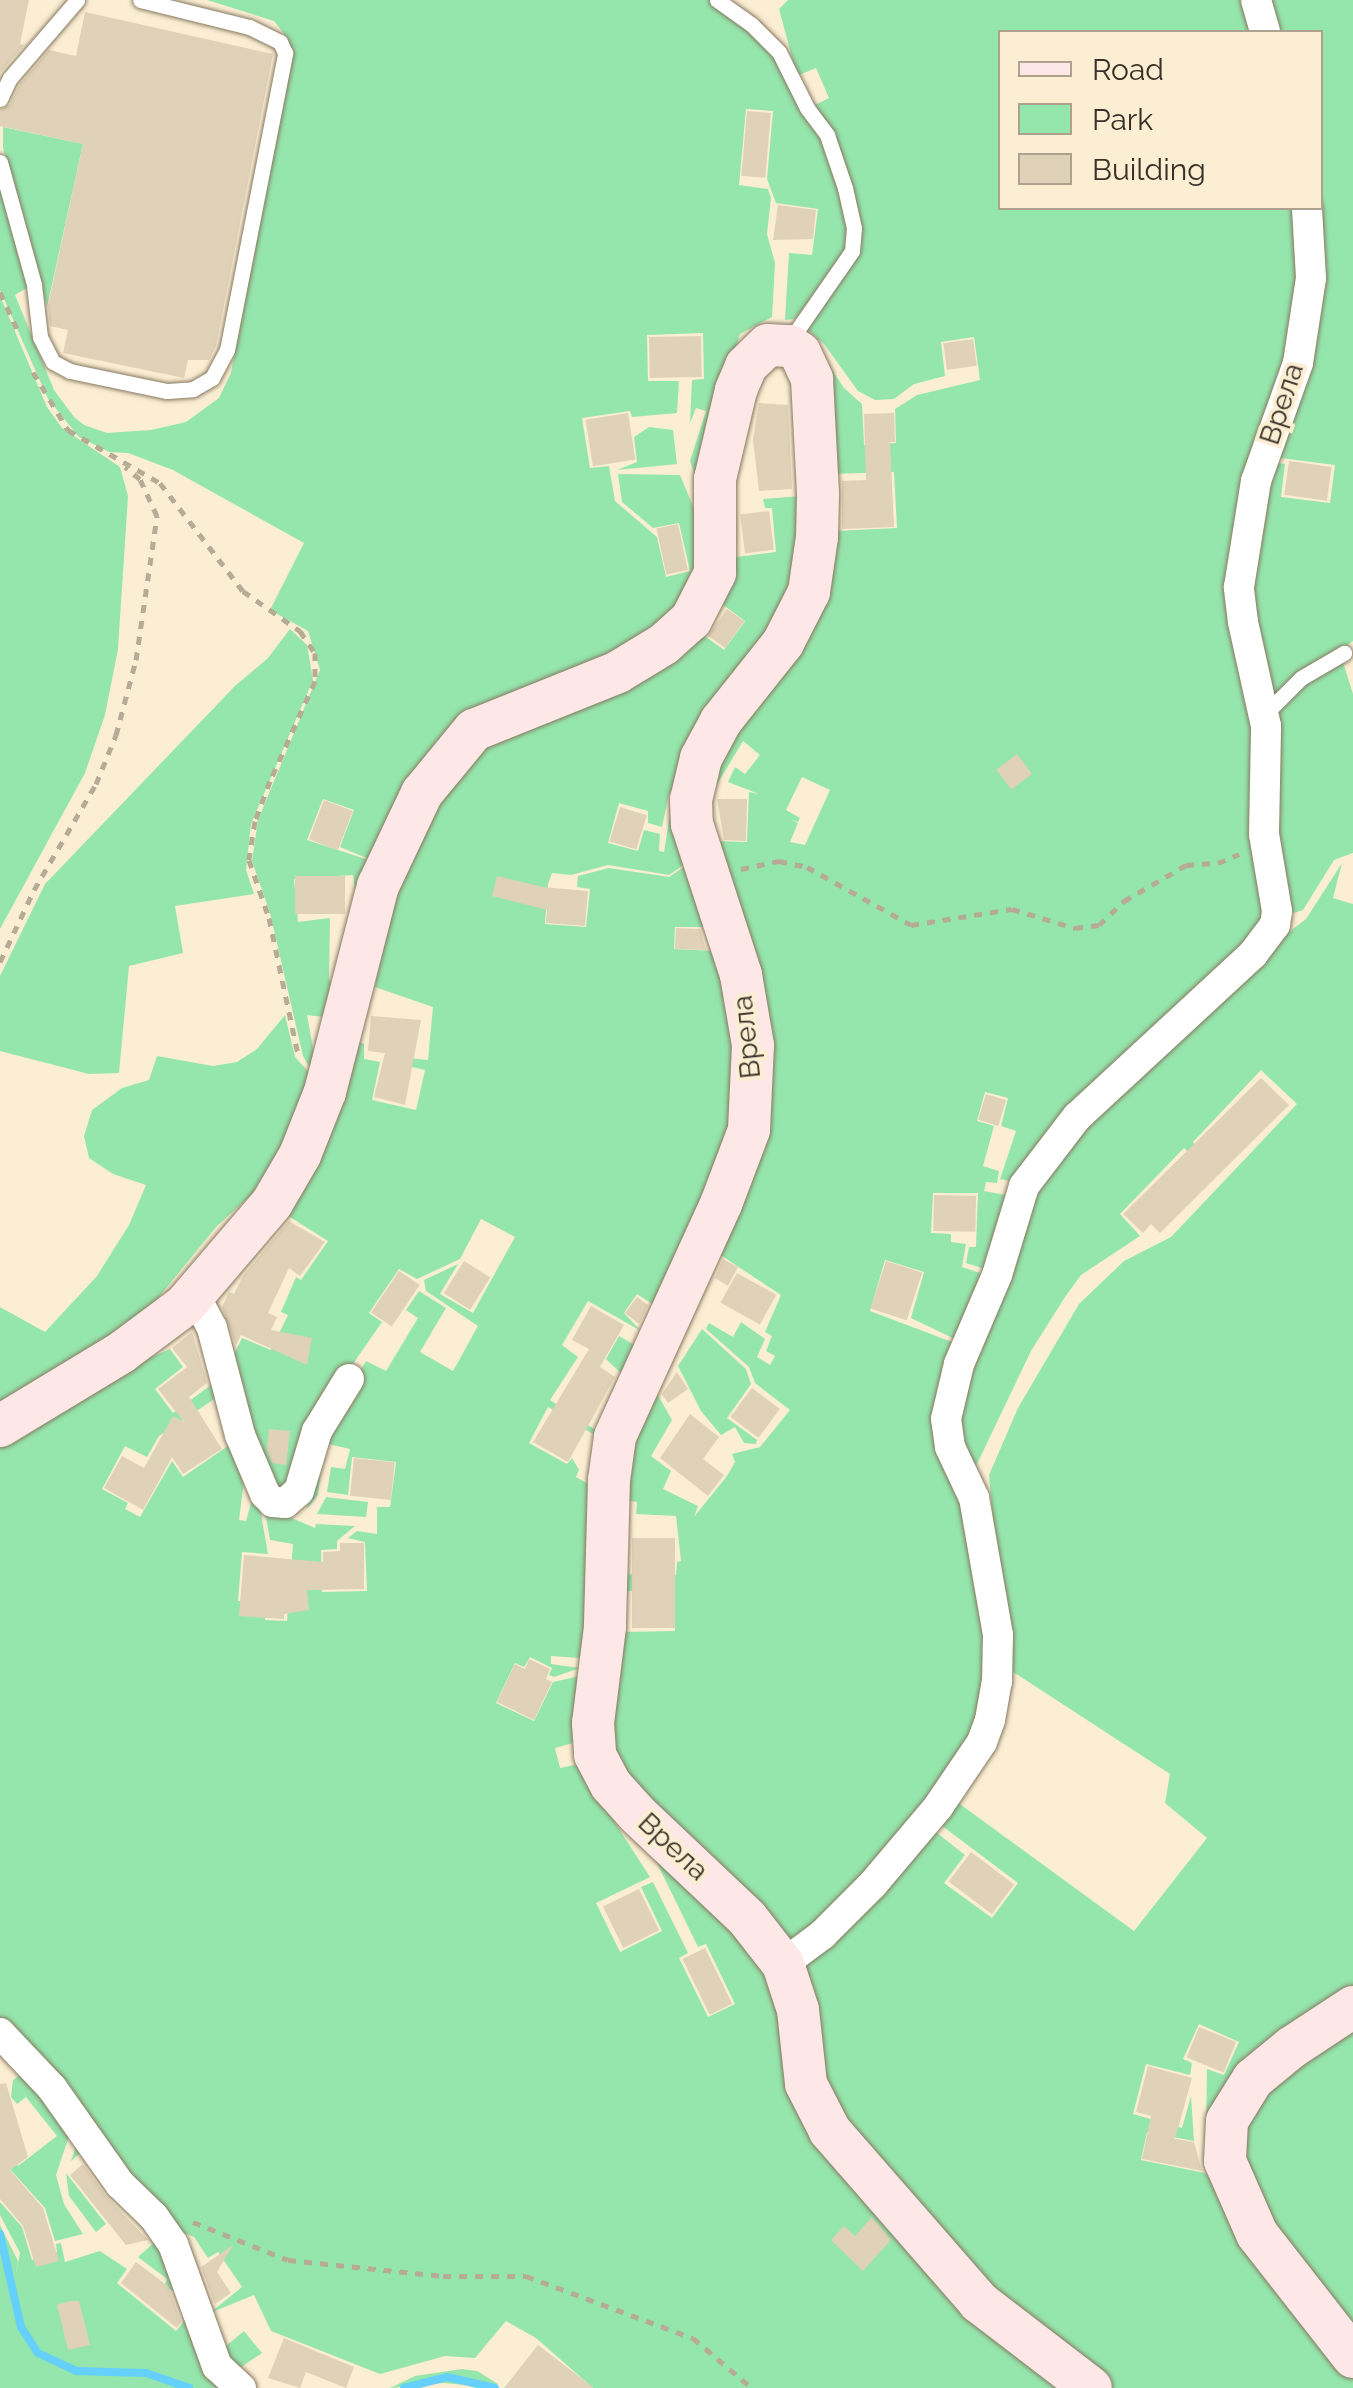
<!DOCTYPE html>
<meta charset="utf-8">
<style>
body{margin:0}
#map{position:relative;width:1353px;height:2388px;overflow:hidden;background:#fbeed3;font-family:Raleway,sans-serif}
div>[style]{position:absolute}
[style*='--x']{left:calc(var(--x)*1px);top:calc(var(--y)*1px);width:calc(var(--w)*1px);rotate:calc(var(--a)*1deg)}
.green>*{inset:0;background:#95e6ad}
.stream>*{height:8px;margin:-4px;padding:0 4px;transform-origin:4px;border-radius:4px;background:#65d0fc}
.building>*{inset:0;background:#e0d2b8;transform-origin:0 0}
.path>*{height:5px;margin-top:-2.5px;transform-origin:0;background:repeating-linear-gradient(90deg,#b5ab96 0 8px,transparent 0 16px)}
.roads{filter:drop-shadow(0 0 2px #867961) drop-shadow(0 0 2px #867961)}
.lane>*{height:15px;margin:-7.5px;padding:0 7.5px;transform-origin:7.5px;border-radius:7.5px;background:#fff}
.street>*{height:30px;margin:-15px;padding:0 15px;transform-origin:15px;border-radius:15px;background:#fff}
.secondary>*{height:42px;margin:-21px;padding:0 21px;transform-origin:21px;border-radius:21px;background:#fde7e7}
span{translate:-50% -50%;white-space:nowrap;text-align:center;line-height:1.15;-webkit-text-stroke:8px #fbeed3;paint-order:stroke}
.street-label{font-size:28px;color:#373127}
.legend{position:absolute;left:998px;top:30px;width:325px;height:180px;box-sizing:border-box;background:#fbeed3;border:2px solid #ada28e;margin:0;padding:12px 18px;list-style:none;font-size:30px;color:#373127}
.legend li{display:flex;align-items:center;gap:20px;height:50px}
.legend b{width:50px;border:2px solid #ada28e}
</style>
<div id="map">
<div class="green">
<div style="clip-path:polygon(207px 0,709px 0,765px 42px,824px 138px,846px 210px,847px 251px,795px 319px,785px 320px,789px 253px,812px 255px,818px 209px,776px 203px,767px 179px,773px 111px,746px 109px,739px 185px,768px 189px,771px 198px,767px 234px,775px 263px,772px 317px,740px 334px,697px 481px,690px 461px,706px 411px,696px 408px,690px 423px,692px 380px,704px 379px,703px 333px,647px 335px,648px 381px,679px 381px,677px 413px,632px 417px,630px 411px,582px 418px,590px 468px,609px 466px,615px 501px,657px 537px,666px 577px,690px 571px,679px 523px,653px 528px,622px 502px,618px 474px,680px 475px,695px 511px,700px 578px,654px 634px,523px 695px,369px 859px,340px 847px,354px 810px,323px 799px,307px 840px,369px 860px,357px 904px,353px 875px,294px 879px,298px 922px,330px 918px,329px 978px,336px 1000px,332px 1018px,307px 1015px,317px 1070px,311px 1070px,303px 1056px,270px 913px,252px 861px,258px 820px,320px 670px,308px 631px,270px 610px,304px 543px,173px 470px,128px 453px,109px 452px,79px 437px,48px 399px,0 290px,0 185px,30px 286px,15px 295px,54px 390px,74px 417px,84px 425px,107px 433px,151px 430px,186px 422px,219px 398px,231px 373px,263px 186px,292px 56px,288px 39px,274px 21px)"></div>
<div style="clip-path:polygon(evenodd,788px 0,1248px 0,1257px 32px,1001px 32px,1001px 208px,1300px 208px,1303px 227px,1292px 343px,1245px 500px,1271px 916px,1020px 1183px,1000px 1179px,1016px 1131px,1001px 1126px,1008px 1098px,985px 1092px,977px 1121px,994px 1126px,983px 1166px,999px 1171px,997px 1183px,986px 1182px,984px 1191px,1006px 1195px,991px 1271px,966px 1263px,969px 1247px,976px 1247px,978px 1193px,933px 1193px,931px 1233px,951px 1234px,951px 1242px,966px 1244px,962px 1267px,989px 1276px,961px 1342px,911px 1318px,924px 1272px,885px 1260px,870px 1311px,960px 1345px,961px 1488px,988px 1621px,983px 1726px,872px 1873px,791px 1944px,697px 1852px,607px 1748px,621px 1632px,675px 1631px,674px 1591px,618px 1591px,619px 1574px,676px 1575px,677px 1562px,681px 1561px,676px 1516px,636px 1514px,637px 1502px,621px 1500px,651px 1383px,672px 1420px,651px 1456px,671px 1471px,663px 1489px,698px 1506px,694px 1517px,727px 1476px,735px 1462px,732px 1454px,760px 1447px,790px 1410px,755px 1383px,749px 1367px,706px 1329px,709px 1323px,733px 1337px,741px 1322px,765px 1339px,757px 1357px,770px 1365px,775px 1356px,766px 1351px,772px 1336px,765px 1332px,781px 1295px,713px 1250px,750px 1165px,715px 841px,747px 842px,749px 792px,759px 794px,728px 782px,735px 767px,745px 774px,760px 755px,743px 741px,707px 801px,705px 784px,836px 531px,897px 528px,894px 472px,829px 474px,821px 353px,844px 388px,862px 404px,864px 445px,896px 443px,895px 409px,917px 395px,980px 380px,974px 337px,941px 342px,945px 376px,914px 384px,894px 399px,875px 400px,858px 391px,824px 344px,808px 330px,806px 325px,858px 249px,811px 107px,829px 98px,816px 68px,797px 76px,779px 9px,788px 0,802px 777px,830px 790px,805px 845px,790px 842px,798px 823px,790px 819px,798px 822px,800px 818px,786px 810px,802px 777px)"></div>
<div style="clip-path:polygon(1264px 0,1353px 0,1353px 641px,1274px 701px,1249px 615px,1270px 462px,1285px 464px,1281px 497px,1330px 503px,1335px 465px,1273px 457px,1320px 208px,1320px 32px,1274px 32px)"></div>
<div style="clip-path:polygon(3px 127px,83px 144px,47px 307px,3px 148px)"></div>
<div style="clip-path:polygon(0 296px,47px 407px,62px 428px,120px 467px,128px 496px,118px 649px,105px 715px,85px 773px,0 929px)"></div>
<div style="clip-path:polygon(649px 427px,673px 430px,677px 464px,617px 470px,637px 462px,634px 437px)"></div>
<div style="clip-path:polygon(801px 496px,794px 592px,669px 794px,662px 827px,648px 823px,648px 811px,619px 803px,608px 843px,638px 851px,644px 830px,660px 834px,659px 851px,664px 852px,670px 814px,688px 862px,669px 875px,608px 865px,571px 875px,552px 873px,548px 884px,545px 924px,586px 927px,590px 889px,577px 887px,578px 876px,609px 868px,669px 877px,688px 864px,705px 927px,675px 927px,674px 949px,716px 951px,741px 1094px,671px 1279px,652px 1304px,637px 1294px,624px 1313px,641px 1331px,588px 1301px,562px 1345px,578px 1357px,550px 1400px,603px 1435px,603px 1440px,548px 1407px,529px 1443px,567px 1464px,572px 1458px,579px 1470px,576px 1477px,597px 1489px,586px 1654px,579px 1658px,551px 1656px,551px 1664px,580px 1668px,554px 1677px,549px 1675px,552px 1668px,530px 1657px,524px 1667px,515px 1663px,496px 1703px,534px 1721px,553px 1682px,580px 1676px,573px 1743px,555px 1748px,560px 1768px,584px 1763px,601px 1801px,650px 1877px,596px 1903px,620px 1952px,662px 1931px,641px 1887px,653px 1882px,688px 1953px,679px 1958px,708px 2017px,735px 2004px,706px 1944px,698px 1947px,657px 1863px,634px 1832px,805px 1964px,932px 1829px,965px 1855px,944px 1883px,992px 1918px,1018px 1883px,937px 1822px,953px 1799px,1134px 1931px,1207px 1838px,1165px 1803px,1170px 1774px,1007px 1668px,989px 1475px,1018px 1408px,1079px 1304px,1124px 1261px,1171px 1237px,1297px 1104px,1261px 1070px,1193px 1142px,1205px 1156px,1199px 1162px,1184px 1148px,1120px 1214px,1140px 1236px,1081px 1275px,1065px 1297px,1031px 1351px,976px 1466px,962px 1446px,960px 1400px,1024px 1220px,1057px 1151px,1277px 941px,1306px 919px,1342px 863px,1333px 898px,1353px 904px,1353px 1991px,1206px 2136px,1207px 2069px,1224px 2075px,1239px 2042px,1199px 2024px,1183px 2059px,1192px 2063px,1190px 2075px,1146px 2064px,1133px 2114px,1182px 2128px,1191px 2096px,1194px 2141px,1147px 2132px,1141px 2160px,1205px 2173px,1215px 2185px,1239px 2123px,1262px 2086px,1353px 2025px,1353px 2388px,593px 2388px,536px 2338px,506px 2321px,475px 2358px,445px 2356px,380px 2374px,271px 2331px,254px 2295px,210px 2313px,242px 2287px,218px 2252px,208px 2258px,194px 2237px,169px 2226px,0 2024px,0 1442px,114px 1374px,170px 1349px,183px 1367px,155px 1389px,173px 1413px,219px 1379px,222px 1394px,159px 1436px,147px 1457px,125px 1446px,102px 1489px,128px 1503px,125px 1509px,140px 1517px,172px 1461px,183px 1477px,238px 1439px,246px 1465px,239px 1520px,246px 1521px,256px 1485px,268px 1554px,242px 1552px,238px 1601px,266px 1603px,265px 1620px,287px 1621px,293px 1544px,270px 1540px,264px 1506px,315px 1528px,316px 1524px,355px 1526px,337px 1541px,337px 1549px,321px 1550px,322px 1592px,367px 1591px,365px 1542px,348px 1538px,357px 1531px,377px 1534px,377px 1507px,390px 1507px,396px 1462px,352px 1457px,348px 1495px,327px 1492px,331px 1467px,345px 1469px,350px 1449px,324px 1443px,318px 1495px,307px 1509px,325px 1430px,366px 1361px,386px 1371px,418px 1318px,406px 1310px,419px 1291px,446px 1308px,420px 1352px,453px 1371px,478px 1326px,426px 1291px,424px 1280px,458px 1264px,440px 1294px,473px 1313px,515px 1237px,481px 1219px,460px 1259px,417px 1279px,399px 1269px,369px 1313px,382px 1322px,348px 1371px,298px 1479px,274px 1495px,230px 1363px,242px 1338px,271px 1350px,288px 1315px,281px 1312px,296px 1277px,301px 1280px,328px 1241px,282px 1212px,358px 1042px,364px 1044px,364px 1059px,380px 1062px,372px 1100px,416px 1110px,425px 1070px,387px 1061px,388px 1056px,428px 1060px,433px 1007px,375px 987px,390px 891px,463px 758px,698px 631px,724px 650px,745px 621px,718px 601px,729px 558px,776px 552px,772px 508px,765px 508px,763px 499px)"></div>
<div style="clip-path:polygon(290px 629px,307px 645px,313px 680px,251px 824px,246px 870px,254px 894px,175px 906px,183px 953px,129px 966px,119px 1073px,89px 1074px,0 1051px,0 976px,45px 884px,235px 686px,268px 658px)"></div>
<div style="clip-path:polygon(1342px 659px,1353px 694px,1353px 853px,1334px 860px,1303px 910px,1294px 913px,1287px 908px,1276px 864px,1272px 720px,1295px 690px)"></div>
<div style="clip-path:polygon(285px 1015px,295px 1057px,314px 1078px,262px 1185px,216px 1227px,132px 1330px,0 1412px,0 1307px,45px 1332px,97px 1276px,129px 1225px,146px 1185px,113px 1174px,89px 1158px,84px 1136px,92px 1110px,122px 1088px,149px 1080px,157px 1056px,213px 1066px,237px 1062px,257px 1049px)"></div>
<div style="clip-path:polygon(702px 1329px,746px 1369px,751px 1384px,727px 1418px,757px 1440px,756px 1444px,744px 1443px,735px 1427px,721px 1435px,701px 1411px,678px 1366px)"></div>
<div style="clip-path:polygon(619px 1336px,638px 1347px,625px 1377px,606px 1359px)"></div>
<div style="clip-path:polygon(326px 1497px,368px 1502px,366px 1517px,317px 1514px)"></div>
<div style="clip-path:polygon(21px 2074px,70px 2133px,56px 2175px,64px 2204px,83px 2234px,55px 2241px,45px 2208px,0 2158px,0 2144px,18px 2166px,57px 2136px,26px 2097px,17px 2104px,11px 2097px,13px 2080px)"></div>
<div style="clip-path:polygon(80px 2134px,159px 2234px,190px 2297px,188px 2300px,164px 2286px,167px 2279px,138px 2257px,157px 2240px,84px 2150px,71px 2161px)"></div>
<div style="clip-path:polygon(66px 2173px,106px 2224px,96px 2232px,69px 2196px)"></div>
<div style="clip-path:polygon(0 2202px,22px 2227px,32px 2260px,57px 2252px,56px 2244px,61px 2243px,65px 2262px,100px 2251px,127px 2269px,117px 2283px,176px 2331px,194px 2308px,231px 2388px,0 2388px,0 2225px,18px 2261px,15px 2278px,20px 2253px,0 2215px)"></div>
<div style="clip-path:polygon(244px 2331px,262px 2353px,234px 2372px,221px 2350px)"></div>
<div style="clip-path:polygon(462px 2369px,477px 2371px,498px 2384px,494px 2388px,444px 2383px,390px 2388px,415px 2376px)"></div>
</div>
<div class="stream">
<div style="--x:0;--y:2234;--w:95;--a:77.3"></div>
<div style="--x:21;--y:2327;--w:31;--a:57"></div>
<div style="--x:38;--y:2353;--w:42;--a:25.3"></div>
<div style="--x:76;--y:2371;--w:70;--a:1.6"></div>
<div style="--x:146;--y:2373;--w:46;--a:19.2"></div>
<div style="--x:404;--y:2388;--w:44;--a:-14.3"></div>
<div style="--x:447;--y:2377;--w:49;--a:12.9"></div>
</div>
<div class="building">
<div style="clip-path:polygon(0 0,29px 0,20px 44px,24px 45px,0 73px)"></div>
<div style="clip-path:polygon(85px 12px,273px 54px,216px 346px,209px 360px,188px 360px,184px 378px,63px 353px,68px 330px,50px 326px,48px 305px,83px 144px,0 126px,0 110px,10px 105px,20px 84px,49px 50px,76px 56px)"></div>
<div style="left:747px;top:111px;width:24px;height:65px;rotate:5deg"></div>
<div style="clip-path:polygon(778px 205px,816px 210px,813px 239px,773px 240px)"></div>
<div style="left:701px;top:336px;width:41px;height:52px;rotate:89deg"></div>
<div style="left:973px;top:339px;width:27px;height:30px;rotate:82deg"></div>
<div style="clip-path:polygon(759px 403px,788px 405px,792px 489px,759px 491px,753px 440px)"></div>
<div style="left:628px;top:413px;width:47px;height:43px;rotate:81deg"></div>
<div style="clip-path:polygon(894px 413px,895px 442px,890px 442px,894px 527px,842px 529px,842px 481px,866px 480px,864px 414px)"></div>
<div style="left:1289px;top:461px;width:43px;height:34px;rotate:8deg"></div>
<div style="left:769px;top:511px;width:39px;height:29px;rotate:83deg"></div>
<div style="left:678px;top:524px;width:47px;height:22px;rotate:78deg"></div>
<div style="left:727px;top:609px;width:21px;height:33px;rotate:35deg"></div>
<div style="left:1017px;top:754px;width:25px;height:26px;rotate:53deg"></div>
<div style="clip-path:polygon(717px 799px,747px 799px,746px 841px,724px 840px)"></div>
<div style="left:324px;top:800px;width:31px;height:42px;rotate:21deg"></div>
<div style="left:620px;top:807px;width:28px;height:36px;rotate:17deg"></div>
<div style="left:345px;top:876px;width:38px;height:50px;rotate:90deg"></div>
<div style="clip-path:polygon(497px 876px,543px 887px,588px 891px,585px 926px,546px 923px,547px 910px,492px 896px)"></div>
<div style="clip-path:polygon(676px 928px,700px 929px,706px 950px,675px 949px)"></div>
<div style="clip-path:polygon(371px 1016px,421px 1020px,405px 1105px,374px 1097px,385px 1053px,368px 1051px)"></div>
<div style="clip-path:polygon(1261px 1078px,1289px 1105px,1160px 1233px,1151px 1224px,1143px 1233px,1123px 1214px)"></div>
<div style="left:986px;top:1094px;width:21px;height:27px;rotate:17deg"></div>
<div style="left:934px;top:1195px;width:42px;height:36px;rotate:1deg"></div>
<div style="clip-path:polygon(289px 1221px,325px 1242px,300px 1276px,289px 1268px,268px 1313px,277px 1317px,271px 1330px,312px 1338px,307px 1365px,241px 1335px,236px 1345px,222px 1307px,229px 1292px,234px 1294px,243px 1276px)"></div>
<div style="clip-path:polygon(723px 1259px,738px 1267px,728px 1286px,715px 1278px)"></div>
<div style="left:464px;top:1261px;width:31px;height:38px;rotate:32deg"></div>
<div style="left:886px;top:1261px;width:38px;height:50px;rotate:18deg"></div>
<div style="left:399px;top:1271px;width:25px;height:50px;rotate:34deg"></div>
<div style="left:737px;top:1273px;width:45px;height:34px;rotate:29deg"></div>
<div style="clip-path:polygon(637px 1297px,648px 1305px,639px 1324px,625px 1313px)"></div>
<div style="clip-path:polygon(591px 1306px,624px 1325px,600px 1367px,615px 1377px,568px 1462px,533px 1442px,589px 1349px,572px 1340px)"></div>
<div style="clip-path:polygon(192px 1332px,207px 1383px,189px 1397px,222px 1449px,183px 1474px,172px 1457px,143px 1510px,104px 1488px,122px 1456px,144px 1468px,173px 1416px,184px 1422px,158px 1389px,187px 1367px,172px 1348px)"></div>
<div style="clip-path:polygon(677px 1372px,688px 1389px,668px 1403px,662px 1394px)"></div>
<div style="left:752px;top:1388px;width:35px;height:36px;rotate:37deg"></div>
<div style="clip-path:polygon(690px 1414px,719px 1437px,703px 1459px,724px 1475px,708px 1496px,660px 1458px)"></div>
<div style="clip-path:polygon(269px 1429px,290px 1431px,286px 1465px,272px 1463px,267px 1450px)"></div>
<div style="left:354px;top:1458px;width:41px;height:38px;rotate:6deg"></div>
<div style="left:632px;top:1538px;width:43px;height:90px"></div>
<div style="clip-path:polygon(340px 1543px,364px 1543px,364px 1589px,307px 1590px,309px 1610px,284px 1614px,284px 1619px,239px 1616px,244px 1555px,323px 1562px,323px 1552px,340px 1551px)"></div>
<div style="clip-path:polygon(529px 1659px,550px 1669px,546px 1679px,552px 1682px,534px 1720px,497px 1702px,515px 1664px,525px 1669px)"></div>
<div style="left:971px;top:1852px;width:54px;height:37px;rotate:37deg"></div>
<div style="left:639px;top:1889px;width:46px;height:40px;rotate:64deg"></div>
<div style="left:705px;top:1948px;width:62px;height:25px;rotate:64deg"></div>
<div style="left:1199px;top:2027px;width:40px;height:33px;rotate:22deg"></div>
<div style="clip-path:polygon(1148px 2066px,1192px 2078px,1175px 2139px,1194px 2142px,1202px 2171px,1142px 2159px,1151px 2116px,1136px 2112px)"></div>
<div style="clip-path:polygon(6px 2083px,28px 2157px,10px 2170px,43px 2208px,59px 2261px,36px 2267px,23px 2226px,0 2199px,0 2084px)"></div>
<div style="clip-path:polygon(83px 2164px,105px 2195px,148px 2240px,126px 2245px,70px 2175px)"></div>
<div style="clip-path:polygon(872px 2217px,891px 2240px,863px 2271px,831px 2240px,844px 2226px,855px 2236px)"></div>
<div style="clip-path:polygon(233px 2245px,217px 2272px,231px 2293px,215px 2304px,201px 2267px)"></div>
<div style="clip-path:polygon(136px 2262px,168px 2286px,181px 2322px,177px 2328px,121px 2283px)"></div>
<div style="clip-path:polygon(70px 2301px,79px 2301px,90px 2345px,68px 2350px,57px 2305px)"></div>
<div style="clip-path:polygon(284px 2338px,354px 2367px,346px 2388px,306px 2372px,300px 2388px,268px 2378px)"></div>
<div style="clip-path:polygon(538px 2345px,594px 2388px,504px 2388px)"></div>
</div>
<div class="path">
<div style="--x:0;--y:292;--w:41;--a:65.3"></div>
<div style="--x:33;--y:372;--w:68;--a:58.9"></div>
<div style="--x:68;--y:430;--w:106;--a:29.9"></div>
<div style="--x:160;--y:483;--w:136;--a:52.5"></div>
<div style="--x:243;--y:591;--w:70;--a:35.1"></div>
<div style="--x:300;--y:631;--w:27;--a:56"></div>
<div style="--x:315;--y:653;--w:28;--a:90"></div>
<div style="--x:315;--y:681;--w:110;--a:114.2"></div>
<div style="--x:270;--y:781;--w:43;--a:110.6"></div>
<div style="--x:255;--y:821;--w:39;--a:99"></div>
<div style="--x:249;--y:860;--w:61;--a:71"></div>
<div style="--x:269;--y:918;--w:139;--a:78"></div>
<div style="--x:741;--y:869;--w:39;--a:-12"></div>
<div style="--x:779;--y:861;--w:29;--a:12"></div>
<div style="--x:807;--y:867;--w:119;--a:29.1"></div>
<div style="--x:911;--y:925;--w:102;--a:-9"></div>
<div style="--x:1012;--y:909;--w:66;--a:16.8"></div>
<div style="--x:1075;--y:928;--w:24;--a:-7"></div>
<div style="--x:1099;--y:925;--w:35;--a:-44"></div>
<div style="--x:1124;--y:901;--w:72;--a:-30.1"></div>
<div style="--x:1186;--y:865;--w:32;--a:-4"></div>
<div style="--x:1218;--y:863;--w:23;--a:-23"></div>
<div style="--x:0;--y:962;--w:80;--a:-64.7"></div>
<div style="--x:34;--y:890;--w:123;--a:-59.7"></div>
<div style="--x:96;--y:784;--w:53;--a:-67.8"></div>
<div style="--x:116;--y:735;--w:78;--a:-75.1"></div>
<div style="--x:136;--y:660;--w:146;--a:-81.7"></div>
<div style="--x:157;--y:516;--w:41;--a:-114.7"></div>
<div style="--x:140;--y:479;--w:19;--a:-141"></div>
<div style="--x:193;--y:2222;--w:102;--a:21.8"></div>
<div style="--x:288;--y:2260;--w:156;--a:5.9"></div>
<div style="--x:443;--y:2276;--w:83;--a:0"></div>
<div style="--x:526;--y:2276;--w:178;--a:20.4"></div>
<div style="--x:693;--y:2338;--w:77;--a:40.3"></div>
</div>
<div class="roads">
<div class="lane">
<div style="--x:717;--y:0;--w:43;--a:35.5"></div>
<div style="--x:752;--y:25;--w:38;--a:45"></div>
<div style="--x:779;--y:52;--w:63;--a:63.4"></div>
<div style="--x:807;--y:108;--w:34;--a:53"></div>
<div style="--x:827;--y:135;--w:56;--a:71.2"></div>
<div style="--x:845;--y:188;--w:41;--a:77.3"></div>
<div style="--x:854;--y:228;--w:23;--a:95"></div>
<div style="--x:852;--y:251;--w:111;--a:124.7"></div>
<div style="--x:0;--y:99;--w:23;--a:-65"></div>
<div style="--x:10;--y:78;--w:103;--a:-49.3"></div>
<div style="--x:0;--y:162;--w:128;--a:74.5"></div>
<div style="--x:34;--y:285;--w:52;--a:83.4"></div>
<div style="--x:40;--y:337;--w:28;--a:63"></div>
<div style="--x:53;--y:362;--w:19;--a:28"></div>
<div style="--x:70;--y:371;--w:99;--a:11.7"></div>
<div style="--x:167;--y:391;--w:26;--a:-4"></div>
<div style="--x:193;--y:389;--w:22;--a:-30"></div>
<div style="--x:212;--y:378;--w:32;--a:-62"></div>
<div style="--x:227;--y:350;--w:303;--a:-78.9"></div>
<div style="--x:285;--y:53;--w:12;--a:-114"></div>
<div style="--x:280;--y:42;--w:34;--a:-154"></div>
<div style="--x:249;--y:27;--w:112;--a:-166.1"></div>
<div style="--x:1264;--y:715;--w:52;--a:-45"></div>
<div style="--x:1301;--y:678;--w:50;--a:-30.2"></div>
</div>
<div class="street">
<div style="--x:1256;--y:0;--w:33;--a:74"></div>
<div style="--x:194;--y:1294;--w:38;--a:62"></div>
<div style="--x:212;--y:1328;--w:111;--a:75.3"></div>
<div style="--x:240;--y:1435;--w:64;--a:67"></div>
<div style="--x:265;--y:1494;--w:11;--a:45"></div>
<div style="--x:273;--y:1502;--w:12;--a:5"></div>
<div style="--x:285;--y:1503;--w:18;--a:-41"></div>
<div style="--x:299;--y:1491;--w:63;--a:-73.3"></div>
<div style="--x:317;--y:1431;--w:61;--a:-58.4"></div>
<div style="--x:783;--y:1964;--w:49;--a:-36.6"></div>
<div style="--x:822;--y:1935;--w:72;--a:-45"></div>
<div style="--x:873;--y:1884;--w:101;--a:-49.8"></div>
<div style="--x:938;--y:1807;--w:78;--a:-55.9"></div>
<div style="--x:982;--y:1742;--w:23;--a:-70"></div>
<div style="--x:990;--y:1720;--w:39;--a:-80"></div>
<div style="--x:997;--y:1682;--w:47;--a:-88.8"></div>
<div style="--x:998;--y:1635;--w:139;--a:-99.9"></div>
<div style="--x:974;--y:1498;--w:56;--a:-115.2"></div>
<div style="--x:950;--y:1447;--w:28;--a:-98"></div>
<div style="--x:946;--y:1419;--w:57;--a:-76.7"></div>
<div style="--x:959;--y:1364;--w:97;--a:-66.9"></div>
<div style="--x:997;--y:1275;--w:93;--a:-73.1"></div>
<div style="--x:1024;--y:1186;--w:87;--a:-52.5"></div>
<div style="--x:1077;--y:1117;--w:240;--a:-42.8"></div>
<div style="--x:1253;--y:954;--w:36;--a:-53"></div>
<div style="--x:1275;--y:925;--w:14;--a:-82"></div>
<div style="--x:1277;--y:911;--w:78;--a:-99.6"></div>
<div style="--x:1264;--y:834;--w:108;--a:-88.9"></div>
<div style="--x:1266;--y:726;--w:107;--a:-102.5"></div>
<div style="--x:1243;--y:622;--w:35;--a:-97"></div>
<div style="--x:1239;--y:587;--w:107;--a:-80.9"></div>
<div style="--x:1256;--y:481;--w:125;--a:-70.4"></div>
<div style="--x:1298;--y:363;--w:86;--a:-81.3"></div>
<div style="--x:1311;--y:278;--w:70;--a:-93.3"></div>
<div style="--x:0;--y:2033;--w:76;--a:46.6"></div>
<div style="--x:52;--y:2088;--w:118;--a:54.7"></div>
<div style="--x:120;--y:2184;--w:47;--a:44.1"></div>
<div style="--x:154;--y:2217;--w:33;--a:55"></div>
<div style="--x:173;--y:2244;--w:130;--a:70.2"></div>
<div style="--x:217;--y:2366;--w:33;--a:43"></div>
</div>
<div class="secondary">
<div style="--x:0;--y:1426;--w:143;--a:-31.2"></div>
<div style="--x:122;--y:1352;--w:79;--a:-36.7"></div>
<div style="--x:185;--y:1305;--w:134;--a:-49.5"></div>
<div style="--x:272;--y:1203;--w:56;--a:-59.7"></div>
<div style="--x:300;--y:1155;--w:68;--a:-68.4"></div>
<div style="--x:325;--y:1092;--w:213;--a:-75.6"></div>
<div style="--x:378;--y:886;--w:103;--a:-64.7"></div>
<div style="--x:422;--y:793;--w:82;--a:-50.5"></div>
<div style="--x:474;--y:730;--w:155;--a:-21.9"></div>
<div style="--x:618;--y:672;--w:54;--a:-31.3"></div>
<div style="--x:664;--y:644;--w:36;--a:-42"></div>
<div style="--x:691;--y:620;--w:53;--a:-62.9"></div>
<div style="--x:715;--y:573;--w:94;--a:-90"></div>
<div style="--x:715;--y:479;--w:91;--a:-76.7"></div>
<div style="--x:736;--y:390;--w:26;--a:-67"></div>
<div style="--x:746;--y:366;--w:30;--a:-44"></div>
<div style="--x:768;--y:345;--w:22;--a:3"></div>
<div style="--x:790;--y:346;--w:12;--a:35"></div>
<div style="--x:800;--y:353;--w:29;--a:65"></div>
<div style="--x:812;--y:379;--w:115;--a:87"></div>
<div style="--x:818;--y:494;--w:43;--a:91.3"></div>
<div style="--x:817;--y:537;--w:56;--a:98.3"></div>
<div style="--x:809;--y:592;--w:57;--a:117"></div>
<div style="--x:783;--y:643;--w:100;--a:128.5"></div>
<div style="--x:721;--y:721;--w:42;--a:118.4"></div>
<div style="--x:701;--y:758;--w:43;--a:103.4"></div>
<div style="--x:691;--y:800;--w:24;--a:88"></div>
<div style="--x:692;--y:824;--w:159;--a:72"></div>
<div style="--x:741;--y:975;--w:71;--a:80.3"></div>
<div style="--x:753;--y:1045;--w:85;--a:92.7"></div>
<div style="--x:749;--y:1130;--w:79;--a:110.7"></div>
<div style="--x:721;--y:1204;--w:256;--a:114.5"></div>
<div style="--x:615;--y:1437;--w:43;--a:97.9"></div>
<div style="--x:609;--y:1480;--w:147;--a:91.6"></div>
<div style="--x:605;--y:1627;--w:97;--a:97.1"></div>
<div style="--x:593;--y:1723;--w:32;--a:86"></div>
<div style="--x:595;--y:1755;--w:34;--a:62"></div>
<div style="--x:611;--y:1785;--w:39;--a:48"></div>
<div style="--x:637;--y:1814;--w:151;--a:43.4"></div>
<div style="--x:747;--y:1918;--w:58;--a:52"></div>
<div style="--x:783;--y:1964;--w:48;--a:71.9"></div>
<div style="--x:798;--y:2010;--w:74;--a:83.8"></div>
<div style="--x:806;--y:2084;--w:53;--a:62.9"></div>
<div style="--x:830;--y:2131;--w:227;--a:48.9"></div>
<div style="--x:979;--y:2302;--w:141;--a:37.5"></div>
<div style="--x:1353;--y:2007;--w:73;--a:146.7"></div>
<div style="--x:1292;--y:2047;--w:50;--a:140.6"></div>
<div style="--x:1253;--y:2079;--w:49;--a:121.8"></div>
<div style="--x:1227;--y:2121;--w:40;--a:92.9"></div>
<div style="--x:1225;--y:2161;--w:80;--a:66.3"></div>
<div style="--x:1257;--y:2234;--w:156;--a:52"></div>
</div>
</div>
<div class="street-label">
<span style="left:1282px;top:404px;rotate:-72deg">Врела</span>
<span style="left:747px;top:1037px;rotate:-96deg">Врела</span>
<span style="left:673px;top:1847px;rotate:43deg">Врела</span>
</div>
<ul class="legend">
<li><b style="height:12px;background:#fde7e7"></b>Road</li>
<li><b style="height:28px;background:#95e6ad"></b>Park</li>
<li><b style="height:28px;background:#e0d2b8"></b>Building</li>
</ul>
</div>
